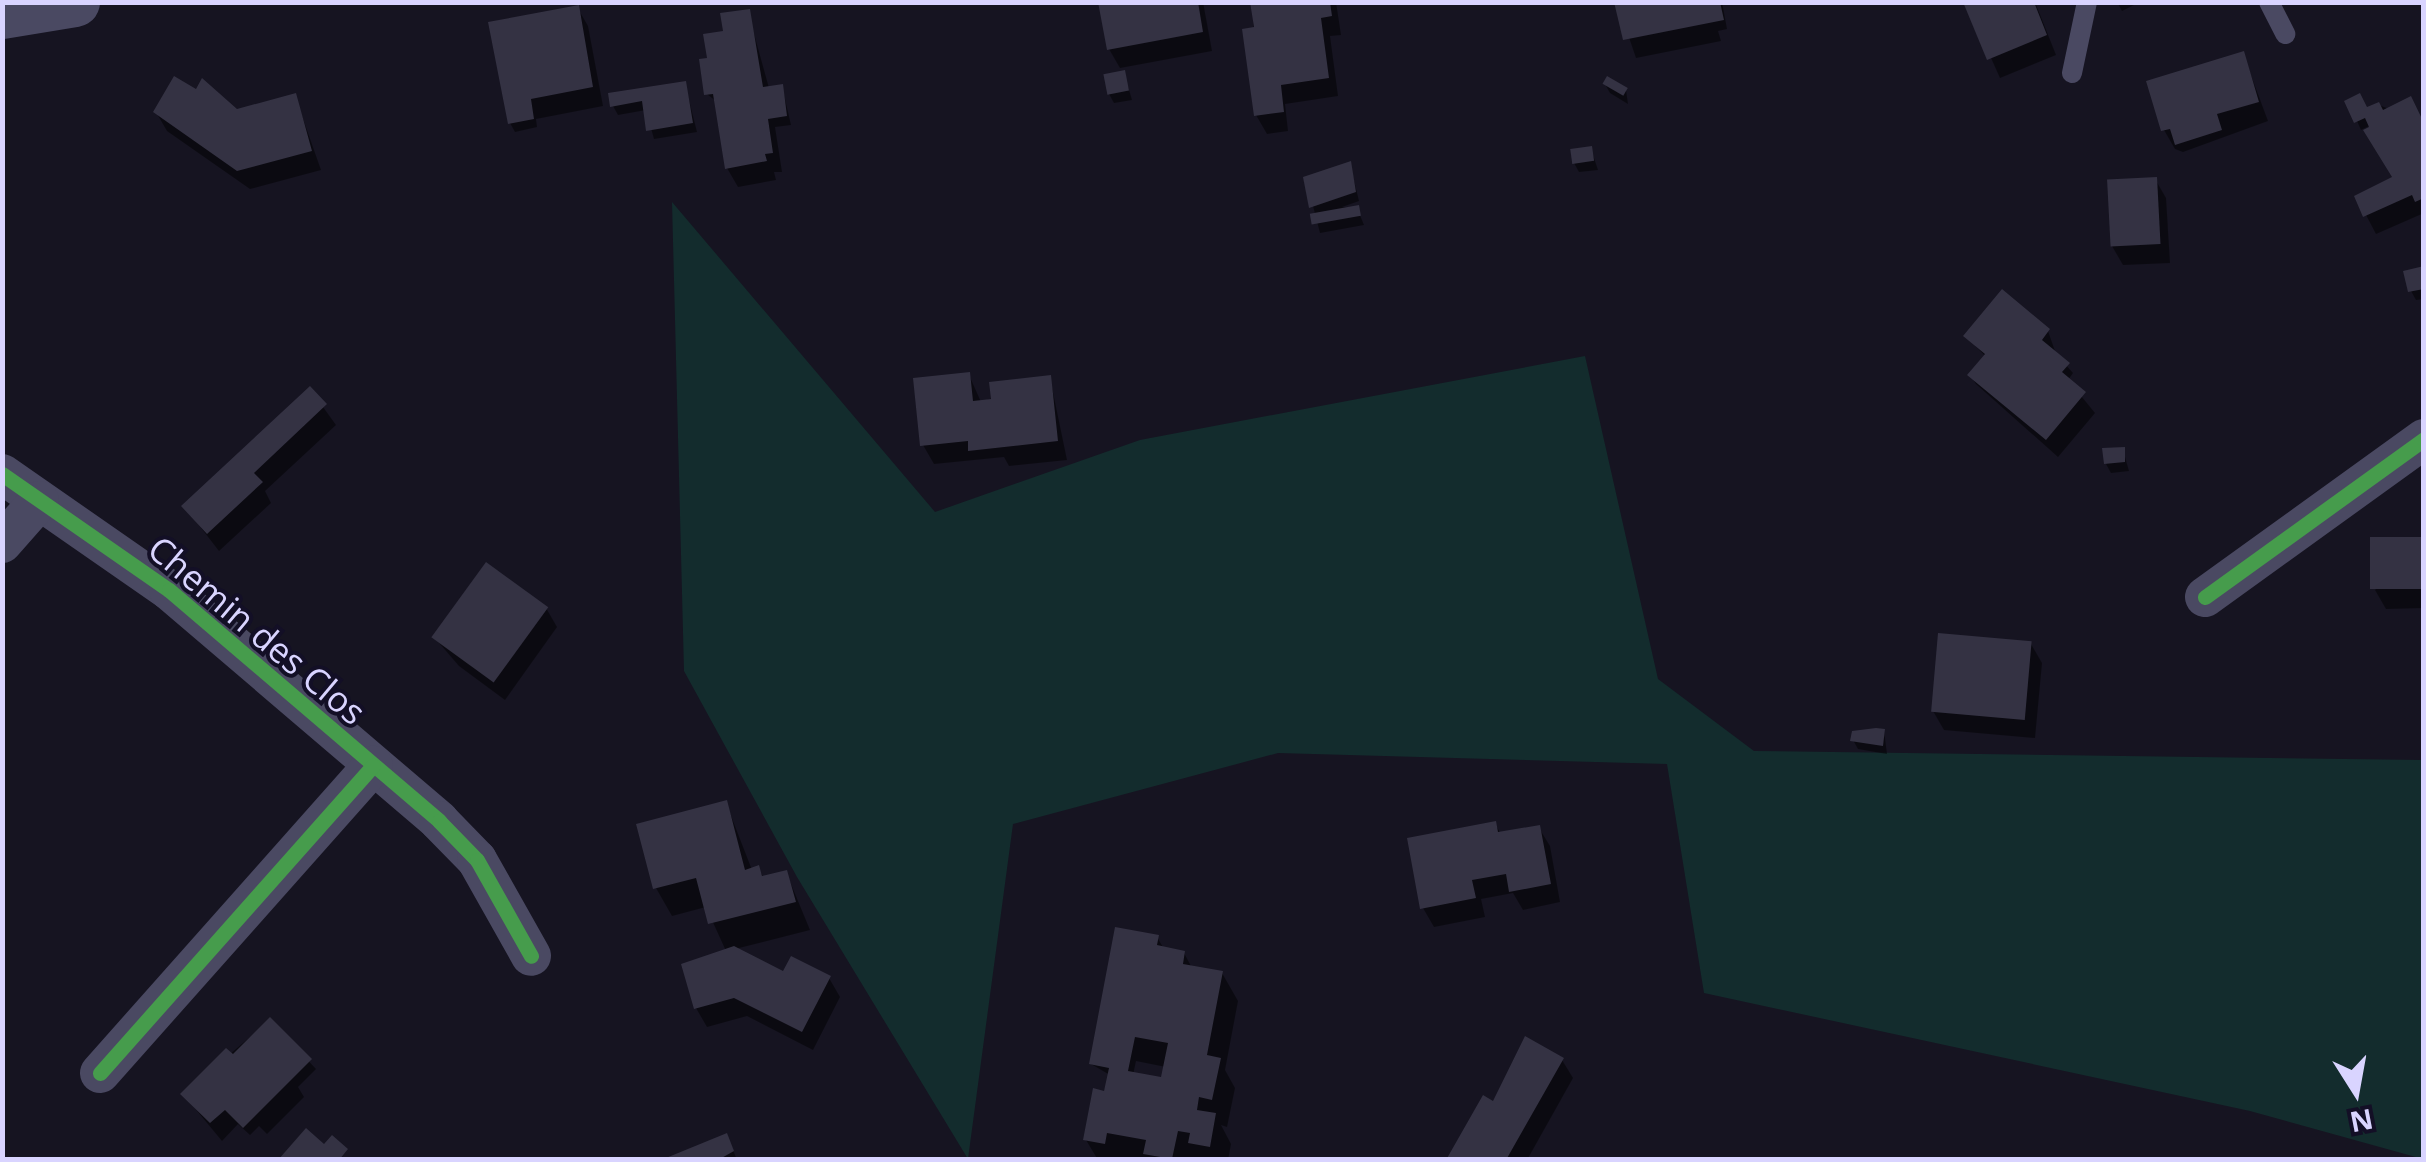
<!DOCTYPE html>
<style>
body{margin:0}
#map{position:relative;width:2426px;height:1162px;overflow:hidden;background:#161421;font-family:"Open Sans",sans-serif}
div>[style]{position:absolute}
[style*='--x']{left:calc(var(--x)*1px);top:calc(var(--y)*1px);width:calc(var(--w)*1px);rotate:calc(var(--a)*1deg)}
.green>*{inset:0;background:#132c2d}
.shadow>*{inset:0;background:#0007}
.building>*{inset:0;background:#343243;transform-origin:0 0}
.service>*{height:20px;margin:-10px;padding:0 10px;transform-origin:10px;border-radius:10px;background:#4a4962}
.minor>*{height:40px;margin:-20px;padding:0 20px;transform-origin:20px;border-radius:20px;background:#4a4962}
.tertiary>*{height:50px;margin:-25px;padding:0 25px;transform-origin:25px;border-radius:25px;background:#4a4962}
.cycleway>*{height:15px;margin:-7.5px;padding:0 7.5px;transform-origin:7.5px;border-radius:7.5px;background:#469c4c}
span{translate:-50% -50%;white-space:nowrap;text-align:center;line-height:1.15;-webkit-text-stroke:8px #130f26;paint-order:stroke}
.street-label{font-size:35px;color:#d9d4ff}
.frame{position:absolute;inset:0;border:5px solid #d9d4ff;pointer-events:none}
.north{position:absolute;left:2306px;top:1042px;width:100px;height:100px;-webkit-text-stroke:8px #130f26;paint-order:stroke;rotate:169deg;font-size:28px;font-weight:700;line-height:40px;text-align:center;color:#d9d4ff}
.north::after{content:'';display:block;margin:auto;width:35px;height:45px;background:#d9d4ff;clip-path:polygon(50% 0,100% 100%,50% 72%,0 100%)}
</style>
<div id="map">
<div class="green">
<div style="clip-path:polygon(672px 202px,935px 512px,1140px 440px,1585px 356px,1658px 679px,1754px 751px,2423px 760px,2423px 1159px,2250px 1111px,1704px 993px,1667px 764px,1278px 753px,1013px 824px,968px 1159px,797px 877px,684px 671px)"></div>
</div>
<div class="shadow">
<div style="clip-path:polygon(1101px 2px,1203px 2px,1212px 51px,1120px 68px,1109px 49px)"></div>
<div style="clip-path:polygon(1253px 2px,1336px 2px,1341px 35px,1330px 36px,1338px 96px,1285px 104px,1288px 131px,1267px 134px,1256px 115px)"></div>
<div style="clip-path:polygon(1617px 2px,1722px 2px,1727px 29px,1718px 31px,1721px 41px,1636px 58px)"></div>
<div style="clip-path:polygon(1966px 2px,2035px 2px,2056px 55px,2000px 78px)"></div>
<div style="clip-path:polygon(2117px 2px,2140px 2px,2122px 11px)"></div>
<div style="clip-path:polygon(577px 7px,588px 26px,603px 106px,536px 119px,537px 127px,515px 132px,510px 123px)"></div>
<div style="clip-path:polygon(748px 12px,769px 88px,782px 86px,791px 125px,775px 127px,782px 172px,774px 172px,776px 180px,738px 187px,727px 168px,717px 102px,707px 94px,705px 61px)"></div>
<div style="clip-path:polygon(2243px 54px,2268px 121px,2183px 152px,2175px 149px,2164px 130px)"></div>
<div style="clip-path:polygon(1124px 73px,1132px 100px,1114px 103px,1109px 94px)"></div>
<div style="clip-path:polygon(685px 84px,697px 132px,654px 139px,646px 110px,618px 115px,613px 106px)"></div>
<div style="clip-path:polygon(1605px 84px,1626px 90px,1628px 104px,1610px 93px)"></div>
<div style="clip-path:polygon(295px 96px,321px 170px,250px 189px,167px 131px,156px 112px,238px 111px)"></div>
<div style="clip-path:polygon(2379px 105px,2424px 123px,2424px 213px,2376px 234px,2366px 215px,2396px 178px,2371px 125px,2361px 130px,2357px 121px)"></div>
<div style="clip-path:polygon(1591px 149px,1598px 170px,1579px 172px,1574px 163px)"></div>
<div style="clip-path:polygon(1350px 164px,1359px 201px,1342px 207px,1357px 208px,1364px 225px,1320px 233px,1306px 179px)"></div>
<div style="clip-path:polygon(2155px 179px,2166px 198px,2170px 263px,2123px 265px,2112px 246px)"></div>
<div style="clip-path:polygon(2423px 269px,2424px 299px,2416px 300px,2411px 291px)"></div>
<div style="clip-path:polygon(2048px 331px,2056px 354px,2073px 373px,2068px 380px,2095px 413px,2058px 457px,1976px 384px,1970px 375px,1986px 357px,1966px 336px)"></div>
<div style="clip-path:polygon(969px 375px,981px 402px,1050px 378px,1067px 460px,1009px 466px,1004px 457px,934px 464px,923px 445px)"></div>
<div style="clip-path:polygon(310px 389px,336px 425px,265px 491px,271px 503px,219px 551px,184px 506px)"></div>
<div style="clip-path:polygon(2123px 450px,2129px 471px,2111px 473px,2106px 464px)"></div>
<div style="clip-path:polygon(2424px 540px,2424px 608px,2386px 609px,2375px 590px)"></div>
<div style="clip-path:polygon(546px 608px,557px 627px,505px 700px,459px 666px,434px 637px)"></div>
<div style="clip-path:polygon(2031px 644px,2042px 663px,2035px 738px,1944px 730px,1933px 711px)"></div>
<div style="clip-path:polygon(1884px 731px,1887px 754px,1858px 749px,1853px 740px)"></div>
<div style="clip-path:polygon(726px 803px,752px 870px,758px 868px,764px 878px,786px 872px,810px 930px,735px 949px,784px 974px,829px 978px,840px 997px,813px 1050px,747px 1016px,707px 1027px,696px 1008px,726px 951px,706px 907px,672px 916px,656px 888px)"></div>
<div style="clip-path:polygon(1495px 824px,1501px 834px,1539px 828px,1550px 846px,1560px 902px,1523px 910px,1513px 893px,1481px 899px,1485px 917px,1434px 927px,1423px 908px)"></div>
<div style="clip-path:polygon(evenodd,1157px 937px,1164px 949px,1184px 953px,1192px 968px,1222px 973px,1238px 1001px,1225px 1070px,1235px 1088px,1227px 1127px,1221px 1125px,1231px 1144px,1228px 1160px,1098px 1160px,1086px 1140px,1110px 1075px,1091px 1064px,1157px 937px,1136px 1061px,1166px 1067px,1163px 1080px,1133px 1075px,1136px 1061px)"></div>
<div style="clip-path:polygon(270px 1020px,316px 1069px,298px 1087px,304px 1097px,267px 1134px,259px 1126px,250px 1135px,238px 1124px,222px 1141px,183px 1094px)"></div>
<div style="clip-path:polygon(1562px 1060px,1573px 1078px,1527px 1160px,1449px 1160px,1494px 1105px)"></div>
<div style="clip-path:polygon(731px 1145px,737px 1160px,675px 1160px)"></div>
</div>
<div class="building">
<div style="clip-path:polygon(1098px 2px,1198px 2px,1203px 32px,1107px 50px)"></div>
<div style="clip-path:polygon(1250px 2px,1330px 2px,1332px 16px,1321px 18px,1329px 78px,1281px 85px,1284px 112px,1254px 116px,1242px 29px,1254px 27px)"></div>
<div style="clip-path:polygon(1614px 2px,1720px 2px,1724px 20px,1623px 40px)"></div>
<div style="clip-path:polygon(1963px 2px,2034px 2px,2047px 35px,1987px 60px)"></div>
<div style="clip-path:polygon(579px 5px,593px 87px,531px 99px,534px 119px,508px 124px,488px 22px)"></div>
<div style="clip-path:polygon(750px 9px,763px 87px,783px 84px,787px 116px,768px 119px,773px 153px,765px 154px,767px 161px,725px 169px,713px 94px,704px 95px,699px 59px,707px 58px,703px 34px,723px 31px,720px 13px)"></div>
<div style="clip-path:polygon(2244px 51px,2259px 102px,2217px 114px,2222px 130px,2175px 145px,2170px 129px,2161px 131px,2146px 81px)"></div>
<div style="left:1125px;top:70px;width:21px;height:22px;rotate:79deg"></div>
<div style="clip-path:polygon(174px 76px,196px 89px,202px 78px,237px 109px,296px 93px,312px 151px,237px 171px,153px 112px)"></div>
<div style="left:1607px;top:76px;width:24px;height:9px;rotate:30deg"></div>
<div style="clip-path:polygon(686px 81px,693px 123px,646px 131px,642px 101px,610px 107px,608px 93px)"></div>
<div style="clip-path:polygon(2360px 93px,2367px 107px,2379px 102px,2383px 110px,2411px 96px,2424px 123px,2424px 198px,2415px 202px,2412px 195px,2363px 217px,2354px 196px,2392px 177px,2363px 130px,2369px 127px,2365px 118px,2354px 123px,2344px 101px)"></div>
<div style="left:1592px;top:146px;width:15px;height:22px;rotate:82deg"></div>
<div style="clip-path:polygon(1351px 161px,1356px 192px,1309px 208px,1303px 177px)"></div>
<div style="left:2157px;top:177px;width:67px;height:50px;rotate:87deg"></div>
<div style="left:1359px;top:205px;width:11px;height:50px;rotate:80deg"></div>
<div style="clip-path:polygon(2424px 266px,2424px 289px,2408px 292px,2403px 271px)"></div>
<div style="clip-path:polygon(2002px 289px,2050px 329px,2042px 340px,2070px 363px,2062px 372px,2086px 392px,2046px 440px,1967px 375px,1985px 354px,1963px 336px)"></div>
<div style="clip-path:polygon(970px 372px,973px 401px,991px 399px,989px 382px,1051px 375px,1058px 441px,968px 451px,968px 441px,920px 446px,913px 378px)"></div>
<div style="clip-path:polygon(310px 386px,327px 404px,254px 473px,263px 482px,207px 534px,181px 506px)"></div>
<div style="clip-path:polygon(2125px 447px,2125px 462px,2104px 464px,2102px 448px)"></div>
<div style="left:2424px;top:537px;width:52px;height:54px;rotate:90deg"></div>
<div style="left:486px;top:562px;width:77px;height:93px;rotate:36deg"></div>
<div style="left:1938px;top:633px;width:94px;height:79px;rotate:5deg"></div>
<div style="clip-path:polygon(1876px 728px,1885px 729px,1883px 746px,1850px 741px,1852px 731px)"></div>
<div style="clip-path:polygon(727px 800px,745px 870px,759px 865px,762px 876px,787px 870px,796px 902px,708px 924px,696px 878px,653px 889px,636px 824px)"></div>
<div style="clip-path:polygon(1496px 821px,1498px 832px,1540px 825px,1551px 884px,1509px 892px,1506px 874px,1472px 880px,1476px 898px,1420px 909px,1407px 838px)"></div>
<div style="clip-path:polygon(evenodd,1115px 927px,1159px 935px,1157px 945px,1185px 951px,1183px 964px,1223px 971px,1207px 1055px,1221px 1058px,1212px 1100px,1199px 1097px,1197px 1110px,1216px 1113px,1210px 1147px,1188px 1143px,1190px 1133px,1178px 1131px,1172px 1159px,1143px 1154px,1146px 1140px,1107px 1133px,1105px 1144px,1083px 1140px,1093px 1088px,1104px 1091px,1109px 1068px,1089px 1064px,1115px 927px,1135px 1037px,1168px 1043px,1161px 1077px,1128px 1071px,1135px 1037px)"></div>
<div style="clip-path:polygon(734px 946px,783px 971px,791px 956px,831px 976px,802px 1032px,734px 998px,694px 1009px,681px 964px)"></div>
<div style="clip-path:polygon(270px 1017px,312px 1059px,243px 1128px,225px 1110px,210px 1123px,180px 1094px,226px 1048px,233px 1054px)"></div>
<div style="clip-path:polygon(1525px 1036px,1564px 1058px,1506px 1160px,1446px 1160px,1483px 1095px,1493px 1101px)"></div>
<div style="clip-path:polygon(306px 1128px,324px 1144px,332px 1135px,348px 1149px,339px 1160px,278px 1160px)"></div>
<div style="clip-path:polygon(727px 1133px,734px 1151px,718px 1160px,661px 1160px)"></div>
</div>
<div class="service">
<div style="--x:2269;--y:2;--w:36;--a:63"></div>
<div style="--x:2072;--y:73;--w:73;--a:-78.1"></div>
</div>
<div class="minor">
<div style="--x:2;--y:474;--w:203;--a:34.8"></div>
<div style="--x:169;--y:590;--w:355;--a:40.5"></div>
<div style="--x:439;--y:821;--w:54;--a:45.7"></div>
<div style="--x:477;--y:860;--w:110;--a:60.6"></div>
<div style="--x:2;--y:543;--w:56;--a:-48.6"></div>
<div style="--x:2205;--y:597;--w:270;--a:-35.8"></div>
<div style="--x:100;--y:1073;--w:411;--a:-48.4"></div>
</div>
<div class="tertiary">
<div style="--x:2;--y:14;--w:74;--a:-9.3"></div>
</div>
<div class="cycleway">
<div style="--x:2;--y:474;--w:203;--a:34.8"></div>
<div style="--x:169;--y:590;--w:355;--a:40.5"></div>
<div style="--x:439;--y:821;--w:54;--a:45.7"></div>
<div style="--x:477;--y:860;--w:110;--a:60.6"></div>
<div style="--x:2205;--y:597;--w:270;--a:-35.8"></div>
<div style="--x:100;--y:1073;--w:411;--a:-48.4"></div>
</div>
<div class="street-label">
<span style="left:257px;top:630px;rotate:40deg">Chemin des Clos</span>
</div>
<div class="frame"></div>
<div class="north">N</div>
</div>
